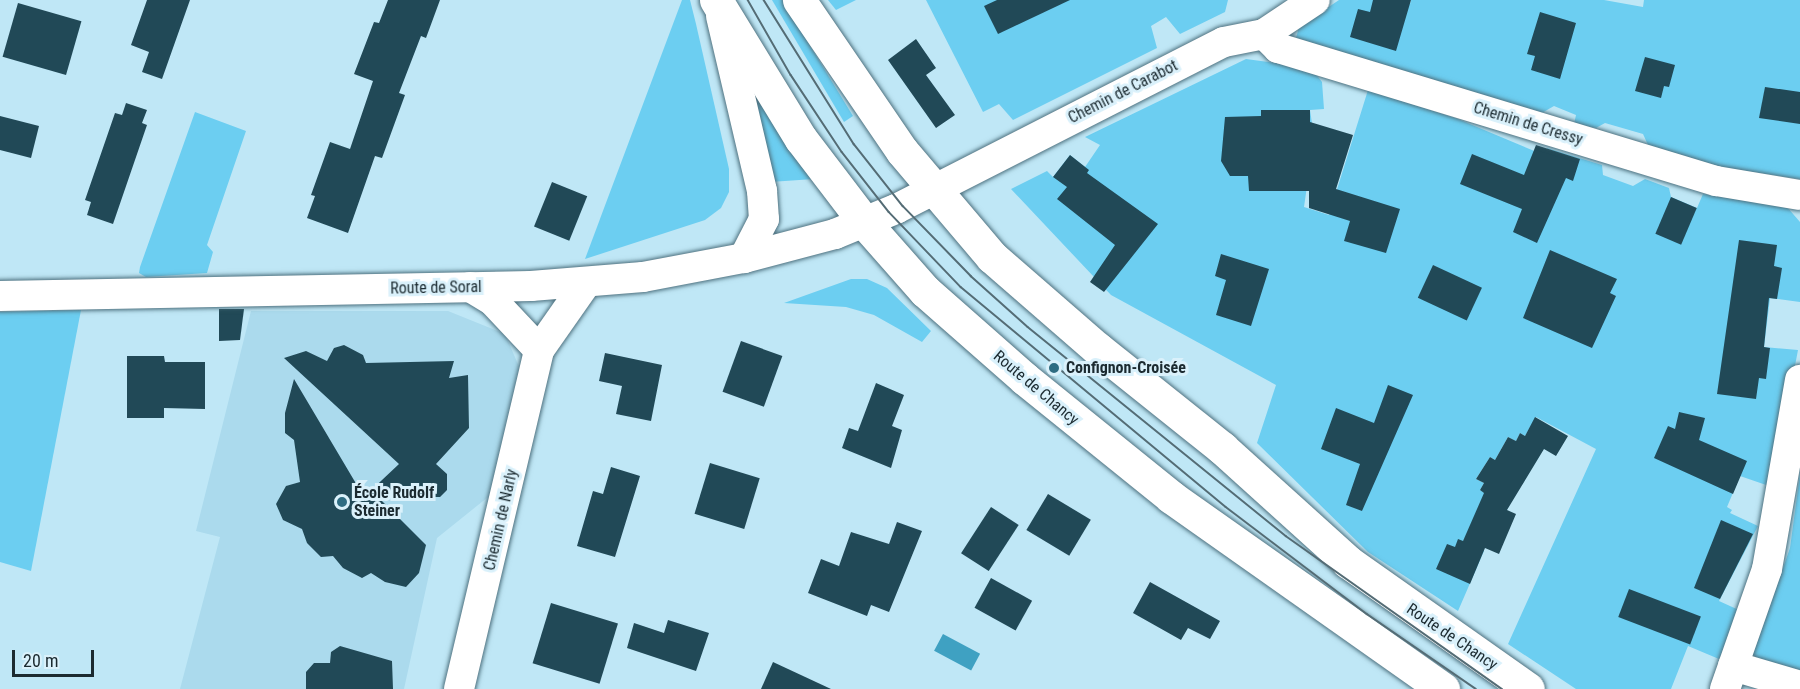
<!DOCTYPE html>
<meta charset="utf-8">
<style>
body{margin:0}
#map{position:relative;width:1800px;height:689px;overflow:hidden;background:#bfe7f6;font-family:"Roboto Condensed",sans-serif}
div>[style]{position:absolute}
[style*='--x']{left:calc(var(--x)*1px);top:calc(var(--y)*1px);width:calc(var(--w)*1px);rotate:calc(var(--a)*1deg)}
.built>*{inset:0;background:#abdaed}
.green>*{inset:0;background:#6ccef1}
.water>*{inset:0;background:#3fa1c2;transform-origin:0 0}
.building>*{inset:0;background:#214957;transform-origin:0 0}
.roads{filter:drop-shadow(0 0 2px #4e717f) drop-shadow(0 0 2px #4e717f)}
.minor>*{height:30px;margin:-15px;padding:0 15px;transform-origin:15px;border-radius:15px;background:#fff}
.major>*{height:33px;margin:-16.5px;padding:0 16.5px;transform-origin:16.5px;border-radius:16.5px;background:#fff}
.tram>*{height:1.5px;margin:-0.75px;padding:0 0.75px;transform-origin:0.75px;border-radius:0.75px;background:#546c75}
.dots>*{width:16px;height:16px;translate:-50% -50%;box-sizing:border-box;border:3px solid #daf1fb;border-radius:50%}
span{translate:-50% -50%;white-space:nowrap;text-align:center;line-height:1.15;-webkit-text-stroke:6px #daf1fb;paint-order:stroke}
.street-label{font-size:16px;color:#1b2a30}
.poi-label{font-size:16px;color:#1b2a30;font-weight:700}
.left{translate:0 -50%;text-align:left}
.scale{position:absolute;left:12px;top:650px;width:82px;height:27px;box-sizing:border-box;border:3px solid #1b2a30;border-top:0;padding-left:8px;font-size:18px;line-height:21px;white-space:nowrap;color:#1b2a30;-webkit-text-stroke:4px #daf1fb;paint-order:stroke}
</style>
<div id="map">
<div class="built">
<div style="clip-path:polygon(251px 311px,448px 311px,505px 334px,523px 376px,498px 489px,437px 538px,404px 689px,180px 689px,220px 537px,196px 531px)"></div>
</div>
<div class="green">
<div style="clip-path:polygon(682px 0,690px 0,696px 24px,729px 169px,729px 192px,721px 208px,705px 220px,585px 259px)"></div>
<div style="clip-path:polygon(772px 0,782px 0,853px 116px,844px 122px)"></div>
<div style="clip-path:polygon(828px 0,856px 0,836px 10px)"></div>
<div style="clip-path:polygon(926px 0,1228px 0,1225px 12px,1180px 34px,1166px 17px,1151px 26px,1157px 48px,1013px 120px,999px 104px,983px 112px)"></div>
<div style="clip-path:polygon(1339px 0,1396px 0,1410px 4px,1411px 0,1604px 0,1643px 7px,1644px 0,1800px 0,1800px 179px,1724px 168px,1648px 145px,1643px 134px,1605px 123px,1596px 128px,1574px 124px,1576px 115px,1554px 106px,1540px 114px,1296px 38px,1299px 27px)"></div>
<div style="clip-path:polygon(1246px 59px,1311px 68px,1322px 82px,1324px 109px,1310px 110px,1314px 137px,1304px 207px,1329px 215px,1368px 90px,1458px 119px,1544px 155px,1547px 148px,1602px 165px,1603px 175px,1633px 186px,1645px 179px,1669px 188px,1671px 197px,1697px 208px,1703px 194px,1787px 207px,1800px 222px,1800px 302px,1770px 298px,1764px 347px,1798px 350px,1772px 487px,1740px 476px,1727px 507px,1732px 510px,1730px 513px,1758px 526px,1719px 601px,1741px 611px,1719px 659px,1688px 646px,1671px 689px,1576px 689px,1508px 644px,1596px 449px,1536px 417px,1525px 436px,1520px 433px,1516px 441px,1508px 437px,1495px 460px,1490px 457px,1476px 479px,1484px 483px,1480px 490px,1491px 497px,1463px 541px,1484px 551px,1458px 611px,1368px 552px,1257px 443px,1276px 385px,1111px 295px,1011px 189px,1047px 171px,1053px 177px,1070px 155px,1085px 167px,1100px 145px,1085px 137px)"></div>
<div style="clip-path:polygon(752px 88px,814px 179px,770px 182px)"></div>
<div style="clip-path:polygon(195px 112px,246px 131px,207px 245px,213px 252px,207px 273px,146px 277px,139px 273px,140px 267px)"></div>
<div style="clip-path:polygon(851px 279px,867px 279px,887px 288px,931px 331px,922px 342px,874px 315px,846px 307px,784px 303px)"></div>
<div style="clip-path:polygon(81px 310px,31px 571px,0 562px,0 312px)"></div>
<div style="clip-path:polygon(1800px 474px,1800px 675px,1761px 664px,1753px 654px,1790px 548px)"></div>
</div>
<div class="water">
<div style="left:943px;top:634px;width:42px;height:19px;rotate:28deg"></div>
</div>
<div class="building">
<div style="clip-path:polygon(147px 0,190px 0,162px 79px,142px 72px,149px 52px,131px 45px)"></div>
<div style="clip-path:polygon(388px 0,440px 0,426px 38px,421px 36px,399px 93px,405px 95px,382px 158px,375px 156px,348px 233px,307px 218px,315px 196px,311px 195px,330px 142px,350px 149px,373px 81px,354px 74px,374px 22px,379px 23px)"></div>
<div style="clip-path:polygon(997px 0,1070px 0,998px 34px,984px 6px)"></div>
<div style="clip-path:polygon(1373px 0,1411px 0,1396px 51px,1350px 37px,1358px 9px,1370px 12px)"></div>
<div style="left:18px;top:3px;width:66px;height:56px;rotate:16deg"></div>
<div style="clip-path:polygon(1540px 12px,1576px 23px,1560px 79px,1531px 70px,1535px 56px,1527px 54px)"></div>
<div style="clip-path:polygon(916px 39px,936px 68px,926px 75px,955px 115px,936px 128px,888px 60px)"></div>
<div style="clip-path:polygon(1645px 57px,1675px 65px,1669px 87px,1664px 86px,1661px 98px,1635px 91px)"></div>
<div style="clip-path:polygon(1765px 87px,1800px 92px,1800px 124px,1759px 118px)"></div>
<div style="clip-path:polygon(126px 103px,147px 110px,142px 123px,147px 125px,113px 224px,87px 215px,91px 202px,85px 200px,115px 113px,122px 115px)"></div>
<div style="clip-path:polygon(1261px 110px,1310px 110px,1310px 122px,1353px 135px,1336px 189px,1400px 209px,1386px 253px,1344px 241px,1350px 221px,1309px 208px,1309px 191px,1249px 191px,1248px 176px,1230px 176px,1221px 161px,1225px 117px,1261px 116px)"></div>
<div style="clip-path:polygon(0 116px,39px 126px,31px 158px,0 150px)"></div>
<div style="clip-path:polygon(1536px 145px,1580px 159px,1573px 181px,1566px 178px,1537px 243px,1513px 232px,1522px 209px,1460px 184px,1472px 154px,1524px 175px)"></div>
<div style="clip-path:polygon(1070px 155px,1089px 170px,1087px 173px,1158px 224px,1104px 292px,1090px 282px,1115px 245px,1057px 199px,1067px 187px,1053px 177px)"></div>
<div style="left:552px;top:182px;width:38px;height:48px;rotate:22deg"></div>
<div style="left:1671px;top:197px;width:28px;height:40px;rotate:23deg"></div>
<div style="clip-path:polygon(1739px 240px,1777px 245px,1774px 266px,1782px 268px,1777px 299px,1769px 298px,1764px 347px,1770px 348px,1766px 379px,1759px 378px,1756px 399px,1717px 394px)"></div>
<div style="clip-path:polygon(1550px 250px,1617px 279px,1610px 293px,1616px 296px,1592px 348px,1523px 318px)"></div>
<div style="clip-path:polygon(1221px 254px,1269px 269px,1251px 326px,1216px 315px,1226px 280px,1215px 276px)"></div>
<div style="left:1433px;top:265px;width:54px;height:36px;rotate:25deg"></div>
<div style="clip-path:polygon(219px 309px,244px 309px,240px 340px,219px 341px)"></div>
<div style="left:741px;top:341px;width:44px;height:54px;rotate:20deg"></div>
<div style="clip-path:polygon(344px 345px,363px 355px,366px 363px,454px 361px,449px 378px,468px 375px,469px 428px,436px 464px,447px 474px,447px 490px,440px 497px,378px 497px,426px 545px,419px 573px,406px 587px,385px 582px,371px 573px,362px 578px,343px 568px,333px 556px,321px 557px,307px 543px,302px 529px,283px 520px,276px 504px,286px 486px,300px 482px,294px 440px,285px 433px,285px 413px,294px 379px,364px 497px,399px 464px,284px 358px,306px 351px,327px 361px,334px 348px)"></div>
<div style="clip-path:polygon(605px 353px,662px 365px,651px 421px,616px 414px,622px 386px,599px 381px)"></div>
<div style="clip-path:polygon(127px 356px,164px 356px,165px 362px,205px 362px,205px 409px,164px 408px,164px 418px,127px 418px)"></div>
<div style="clip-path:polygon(876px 383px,904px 395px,892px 426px,902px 430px,891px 468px,842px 448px,849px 428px,858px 431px)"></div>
<div style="clip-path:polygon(1388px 385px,1413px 395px,1362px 511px,1346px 505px,1360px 464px,1321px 449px,1336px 408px,1374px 423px)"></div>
<div style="clip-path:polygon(1679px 412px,1705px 418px,1699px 440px,1747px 461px,1733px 494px,1654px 458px,1668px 426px,1675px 429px)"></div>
<div style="clip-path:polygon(1535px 417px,1568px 436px,1556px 456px,1544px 449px,1507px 510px,1516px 514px,1499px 554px,1485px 548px,1470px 584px,1436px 569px,1447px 544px,1455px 547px,1458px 539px,1463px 541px,1484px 493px,1480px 490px,1484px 483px,1476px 479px,1490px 457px,1495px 460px,1508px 437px,1516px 441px,1520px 433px,1525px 436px)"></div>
<div style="left:710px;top:463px;width:52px;height:53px;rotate:17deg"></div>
<div style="clip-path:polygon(611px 467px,640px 476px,615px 557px,577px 546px,593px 491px,603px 494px)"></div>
<div style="left:1048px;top:494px;width:50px;height:42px;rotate:31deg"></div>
<div style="left:991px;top:507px;width:33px;height:55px;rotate:33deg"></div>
<div style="clip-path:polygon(1721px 520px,1753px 534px,1720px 599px,1694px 588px)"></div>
<div style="clip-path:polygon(897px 522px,922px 531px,889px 612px,871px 605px,867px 616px,808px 593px,821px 559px,839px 566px,851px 532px,889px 544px)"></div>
<div style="left:991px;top:578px;width:47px;height:34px;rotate:29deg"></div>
<div style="clip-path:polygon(1150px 582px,1220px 621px,1210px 639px,1188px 628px,1181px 640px,1133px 613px)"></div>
<div style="left:1629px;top:589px;width:77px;height:30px;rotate:21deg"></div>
<div style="left:551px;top:603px;width:70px;height:63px;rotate:17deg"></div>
<div style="clip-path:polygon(668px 620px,709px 633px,696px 671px,627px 648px,634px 623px,664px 633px)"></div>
<div style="clip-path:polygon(340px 646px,392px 661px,393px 689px,306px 689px,306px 672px,314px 663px,330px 663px,331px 652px)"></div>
<div style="clip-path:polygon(773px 662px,831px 689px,761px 689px)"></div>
</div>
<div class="roads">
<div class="minor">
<div style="--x:721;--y:16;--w:180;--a:76.8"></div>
<div style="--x:762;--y:191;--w:28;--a:86"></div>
<div style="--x:764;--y:219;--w:44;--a:117.1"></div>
<div style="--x:1264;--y:34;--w:20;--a:45"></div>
<div style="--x:1278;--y:48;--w:458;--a:16.9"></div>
<div style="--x:1716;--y:181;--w:85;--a:9.5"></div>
<div style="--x:470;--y:287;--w:27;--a:31"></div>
<div style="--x:493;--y:301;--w:67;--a:46.8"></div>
<div style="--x:0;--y:296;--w:531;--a:-1.08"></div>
<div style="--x:531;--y:286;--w:112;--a:-4.6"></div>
<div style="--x:643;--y:277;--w:103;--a:-10.7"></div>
<div style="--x:744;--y:258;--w:94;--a:-14.8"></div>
<div style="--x:835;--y:234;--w:66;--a:-22.3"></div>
<div style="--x:896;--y:209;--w:368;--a:-27"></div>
<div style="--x:1224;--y:42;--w:41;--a:-11.3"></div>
<div style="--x:1264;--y:34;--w:61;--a:-33.7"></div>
<div style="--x:1733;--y:666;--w:70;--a:16.6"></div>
<div style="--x:459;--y:689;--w:348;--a:-76.7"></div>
<div style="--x:539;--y:350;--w:82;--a:-55"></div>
<div style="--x:1725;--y:689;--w:127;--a:-70.7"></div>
<div style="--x:1767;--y:569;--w:192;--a:-80.1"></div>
</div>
<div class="major">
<div style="--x:716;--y:0;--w:163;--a:58.6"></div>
<div style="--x:801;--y:139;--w:106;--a:52.7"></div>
<div style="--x:865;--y:223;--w:91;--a:48.6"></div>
<div style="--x:925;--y:291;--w:133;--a:41.3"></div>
<div style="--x:1025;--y:379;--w:188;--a:38.9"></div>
<div style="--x:1171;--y:497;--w:333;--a:35.2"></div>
<div style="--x:799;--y:0;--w:183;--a:55.7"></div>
<div style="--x:902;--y:151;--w:139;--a:49.7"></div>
<div style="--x:992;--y:257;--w:140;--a:41"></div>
<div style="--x:1098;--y:349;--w:159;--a:38.6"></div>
<div style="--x:1222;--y:448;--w:170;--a:42.1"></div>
<div style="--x:1348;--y:562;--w:220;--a:35.2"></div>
</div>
</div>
<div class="tram">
<div style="--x:748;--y:0;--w:86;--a:60.2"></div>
<div style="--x:791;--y:75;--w:92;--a:56.5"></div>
<div style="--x:842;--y:152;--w:76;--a:51.9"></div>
<div style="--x:889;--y:212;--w:104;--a:46.2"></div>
<div style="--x:961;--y:287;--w:344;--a:39.7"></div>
<div style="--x:1226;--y:507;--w:177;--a:37.2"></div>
<div style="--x:1367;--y:614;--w:132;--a:34.5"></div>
<div style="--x:764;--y:0;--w:170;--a:58"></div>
<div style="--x:854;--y:144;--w:79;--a:51.7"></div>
<div style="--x:903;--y:206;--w:98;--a:45.8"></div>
<div style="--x:971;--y:276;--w:76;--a:41.8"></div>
<div style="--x:1028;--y:327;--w:332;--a:39"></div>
<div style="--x:1286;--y:536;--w:265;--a:35.3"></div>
</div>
<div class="dots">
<div style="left:1054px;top:368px;background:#2e6c82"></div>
<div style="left:342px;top:502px;background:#2e6c82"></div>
</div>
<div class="street-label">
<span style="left:1123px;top:92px;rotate:-27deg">Chemin de Carabot</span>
<span style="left:1528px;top:124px;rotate:17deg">Chemin de Cressy</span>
<span style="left:436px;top:288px;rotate:-1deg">Route de Soral</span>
<span style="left:1036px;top:388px;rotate:40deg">Route de Chancy</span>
<span style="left:501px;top:520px;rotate:-77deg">Chemin de Narly</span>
<span style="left:1452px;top:637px;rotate:34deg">Route de Chancy</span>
</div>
<div class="poi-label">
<span class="left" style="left:1066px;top:368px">Confignon-Croisée</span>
<span class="left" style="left:354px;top:502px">École Rudolf<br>Steiner</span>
</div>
<div class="scale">20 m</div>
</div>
